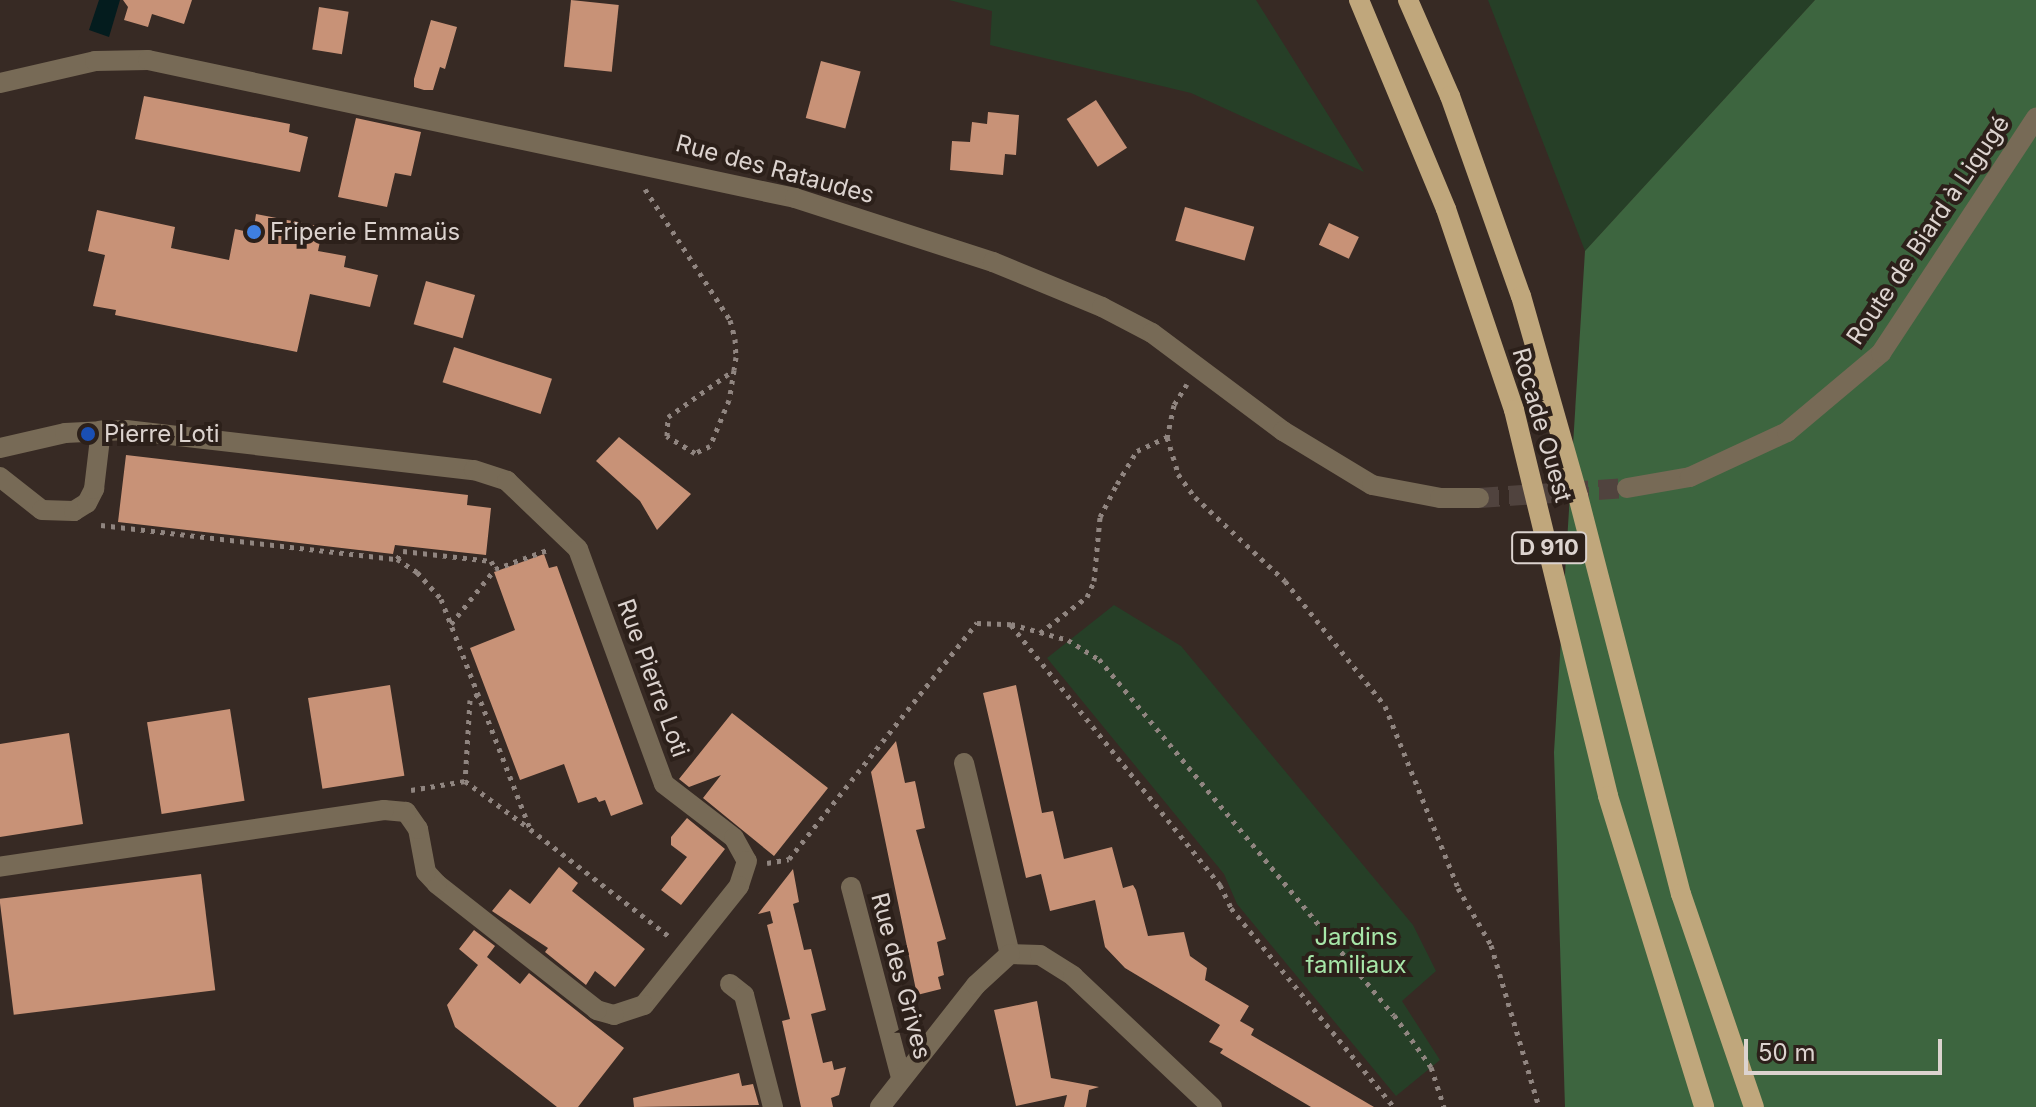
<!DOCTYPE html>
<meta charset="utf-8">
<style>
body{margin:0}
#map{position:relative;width:2036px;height:1107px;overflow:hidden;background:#372a24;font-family:Inter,sans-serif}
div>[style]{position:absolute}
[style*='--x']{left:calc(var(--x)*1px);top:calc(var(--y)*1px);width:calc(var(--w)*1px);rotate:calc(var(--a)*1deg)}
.green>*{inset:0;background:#263f27}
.forest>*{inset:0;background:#3d653f}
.water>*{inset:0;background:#041c1e}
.building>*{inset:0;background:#c89277;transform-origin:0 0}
.minor-tunnel>*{height:20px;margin-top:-10px;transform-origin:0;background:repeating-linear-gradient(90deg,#50433e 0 20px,transparent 0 30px)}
.path>*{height:5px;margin-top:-2.5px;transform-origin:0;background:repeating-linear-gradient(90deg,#908580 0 4px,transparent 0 10px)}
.minor>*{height:20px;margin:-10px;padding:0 10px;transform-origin:10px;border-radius:10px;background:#776a56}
.major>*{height:20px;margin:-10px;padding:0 10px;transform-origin:10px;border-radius:10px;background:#c0a77c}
.dots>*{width:22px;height:22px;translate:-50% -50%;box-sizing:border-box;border:4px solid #2c201a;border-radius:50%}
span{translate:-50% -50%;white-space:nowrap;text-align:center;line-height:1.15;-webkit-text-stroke:8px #2c201a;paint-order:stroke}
.shield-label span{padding:2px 6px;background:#2c201a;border:2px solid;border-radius:6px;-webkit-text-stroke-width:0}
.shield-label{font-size:22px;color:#dcd3cf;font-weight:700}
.street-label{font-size:24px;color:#dcd3cf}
.poi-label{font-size:24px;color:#dcd3cf}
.left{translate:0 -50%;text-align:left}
.park-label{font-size:24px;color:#a7e6a8}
.scale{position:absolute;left:1744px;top:1039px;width:198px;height:36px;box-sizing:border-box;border:4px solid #dcd3cf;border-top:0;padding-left:10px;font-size:24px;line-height:28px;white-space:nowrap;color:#dcd3cf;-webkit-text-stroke:6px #2c201a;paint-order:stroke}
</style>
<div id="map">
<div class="green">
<div style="clip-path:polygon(949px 0,1256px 0,1364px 172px,1191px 93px,990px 45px,992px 11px)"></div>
<div style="clip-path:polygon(1488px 0,1815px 0,1585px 251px)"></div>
<div style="clip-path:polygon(1114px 605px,1181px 646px,1413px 925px,1436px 971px,1402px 1001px,1440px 1060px,1396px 1096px,1237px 904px,1224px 874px,1047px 658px)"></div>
</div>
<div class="forest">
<div style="clip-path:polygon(1815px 0,2036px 0,2036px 1107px,1565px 1107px,1554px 752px,1585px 251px)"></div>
</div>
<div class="water">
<div style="clip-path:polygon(99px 0,120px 0,109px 37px,89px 30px)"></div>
</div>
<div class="building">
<div style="clip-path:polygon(123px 0,192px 0,184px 24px,152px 14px,148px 27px,124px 20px,128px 7px)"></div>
<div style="left:571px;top:0;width:48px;height:67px;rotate:6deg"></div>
<div style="left:319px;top:7px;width:30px;height:43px;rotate:9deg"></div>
<div style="clip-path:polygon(431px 20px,457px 27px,445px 69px,440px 67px,433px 90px,424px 90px,414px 87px,414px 79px)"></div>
<div style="left:821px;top:61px;width:41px;height:59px;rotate:15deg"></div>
<div style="clip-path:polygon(144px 96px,290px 124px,289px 132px,308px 137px,300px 172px,135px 139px)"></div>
<div style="left:1096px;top:100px;width:57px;height:35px;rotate:57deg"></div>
<div style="clip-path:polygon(988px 112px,1019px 115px,1016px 155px,1005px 154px,1003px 175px,950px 170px,952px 141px,970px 142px,972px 122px,987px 124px)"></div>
<div style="clip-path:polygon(356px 118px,421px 132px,411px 176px,395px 173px,387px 207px,338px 197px)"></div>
<div style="left:1185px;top:207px;width:72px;height:35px;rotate:16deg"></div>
<div style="clip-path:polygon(97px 210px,175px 227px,171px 248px,229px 260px,235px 229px,253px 233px,256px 214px,323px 227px,318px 251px,346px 256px,344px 267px,378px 275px,370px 307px,310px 294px,297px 352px,115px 315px,116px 310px,93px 306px,105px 255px,88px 251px)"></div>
<div style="left:1329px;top:223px;width:33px;height:24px;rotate:25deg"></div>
<div style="left:426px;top:281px;width:51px;height:45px;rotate:16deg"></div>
<div style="left:454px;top:347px;width:103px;height:37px;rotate:18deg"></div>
<div style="clip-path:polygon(619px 437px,691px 494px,657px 530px,640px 501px,596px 461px)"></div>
<div style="clip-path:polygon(126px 455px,468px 495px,467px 505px,491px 508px,486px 555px,395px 545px,393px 554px,118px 522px)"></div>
<div style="clip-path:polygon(544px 554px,549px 568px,557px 566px,643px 804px,611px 816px,605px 800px,599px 802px,596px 797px,578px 803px,564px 764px,520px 780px,470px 648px,515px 630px,494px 572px)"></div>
<div style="left:390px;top:685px;width:92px;height:83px;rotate:81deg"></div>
<div style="clip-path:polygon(1016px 685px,1042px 813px,1053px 811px,1064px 859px,1112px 847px,1123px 888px,1133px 885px,1136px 890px,1148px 936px,1184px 932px,1190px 956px,1207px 968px,1205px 980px,1249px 1006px,1240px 1021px,1254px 1029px,1251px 1035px,1374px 1107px,1311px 1107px,1220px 1053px,1223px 1049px,1209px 1042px,1220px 1025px,1125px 968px,1105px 947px,1095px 900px,1050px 911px,1041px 874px,1026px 878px,983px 693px)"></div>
<div style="left:230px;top:709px;width:93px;height:84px;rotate:81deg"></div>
<div style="clip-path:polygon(732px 713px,828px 788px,774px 856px,703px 798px,721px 775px,689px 787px,679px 779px)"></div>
<div style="clip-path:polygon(69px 733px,83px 824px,0 837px,0 744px)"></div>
<div style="clip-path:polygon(896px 741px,905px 783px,915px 781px,925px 828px,916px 830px,946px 939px,937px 942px,944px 975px,938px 977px,941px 989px,917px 995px,871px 772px)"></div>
<div style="clip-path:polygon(687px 818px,725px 849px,681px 905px,661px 890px,687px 857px,671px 845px,671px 837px)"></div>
<div style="clip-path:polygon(559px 867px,578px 883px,572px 891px,645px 949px,615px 987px,595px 971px,586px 985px,545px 952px,548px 948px,492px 911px,510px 889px,530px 904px)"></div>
<div style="clip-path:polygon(793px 869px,799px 902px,793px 904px,804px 950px,811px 949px,826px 1010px,811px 1014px,823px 1063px,832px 1061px,834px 1070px,846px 1067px,839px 1095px,831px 1098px,833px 1107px,801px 1107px,782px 1021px,790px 1019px,767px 925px,773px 923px,770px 911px,758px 914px)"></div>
<div style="left:201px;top:874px;width:117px;height:203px;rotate:83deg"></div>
<div style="clip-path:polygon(474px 930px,495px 946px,487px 957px,520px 984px,529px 973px,624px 1048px,578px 1107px,557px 1107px,455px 1027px,447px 1005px,478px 965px,459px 949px)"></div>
<div style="clip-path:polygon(1037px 1001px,1051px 1078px,1099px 1087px,1089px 1090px,1086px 1107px,1064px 1107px,1067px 1095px,1016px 1106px,994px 1010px)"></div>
<div style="clip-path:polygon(739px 1073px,742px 1086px,753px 1084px,759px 1105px,634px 1107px,633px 1098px)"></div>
</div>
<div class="minor-tunnel">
<div style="--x:1479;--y:498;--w:148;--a:-3.9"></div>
</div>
<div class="path">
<div style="--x:645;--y:189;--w:156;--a:57"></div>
<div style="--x:730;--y:320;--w:20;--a:75"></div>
<div style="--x:735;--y:339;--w:18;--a:87"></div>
<div style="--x:736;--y:357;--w:13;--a:99"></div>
<div style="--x:734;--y:370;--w:30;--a:99"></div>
<div style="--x:729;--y:400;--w:50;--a:112.4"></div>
<div style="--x:710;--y:446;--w:17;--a:155"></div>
<div style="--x:695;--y:453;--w:33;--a:-149"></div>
<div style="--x:667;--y:436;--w:19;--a:-87"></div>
<div style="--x:668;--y:417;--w:81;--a:-35.5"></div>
<div style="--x:1187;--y:384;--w:25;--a:122"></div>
<div style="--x:1174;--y:405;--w:33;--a:102"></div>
<div style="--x:1167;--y:437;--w:39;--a:73"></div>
<div style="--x:1178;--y:474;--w:29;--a:54"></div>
<div style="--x:1195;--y:497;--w:123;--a:43"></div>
<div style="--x:1285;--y:581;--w:160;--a:51.3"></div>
<div style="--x:1385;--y:706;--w:196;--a:68.1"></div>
<div style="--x:1458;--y:888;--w:66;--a:59.9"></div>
<div style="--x:1491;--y:945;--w:169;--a:73.5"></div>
<div style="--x:101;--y:525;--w:298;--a:6.6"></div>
<div style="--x:397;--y:559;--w:24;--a:33"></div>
<div style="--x:417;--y:572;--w:36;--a:48"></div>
<div style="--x:441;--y:599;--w:247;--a:68.8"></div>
<div style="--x:530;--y:829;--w:178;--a:37.7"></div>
<div style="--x:397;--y:559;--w:10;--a:-53"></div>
<div style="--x:403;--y:551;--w:89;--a:6.5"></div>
<div style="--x:491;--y:561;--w:8;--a:60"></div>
<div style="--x:451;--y:624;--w:70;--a:-51.3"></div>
<div style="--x:495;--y:569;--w:59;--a:-20"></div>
<div style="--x:1011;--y:625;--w:334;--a:51.2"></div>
<div style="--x:1220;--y:885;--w:25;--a:64"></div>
<div style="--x:1231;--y:908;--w:257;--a:50.7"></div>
<div style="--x:1040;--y:633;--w:59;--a:-37.5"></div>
<div style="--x:1087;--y:597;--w:17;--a:-66"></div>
<div style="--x:1094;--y:581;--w:64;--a:-84.6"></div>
<div style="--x:1100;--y:517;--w:37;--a:-63"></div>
<div style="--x:1117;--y:484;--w:39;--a:-59"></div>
<div style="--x:1137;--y:451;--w:33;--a:-25"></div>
<div style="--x:478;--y:694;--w:10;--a:143"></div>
<div style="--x:470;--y:700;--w:81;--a:93.5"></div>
<div style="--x:465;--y:781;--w:79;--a:36.3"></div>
<div style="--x:411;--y:790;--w:55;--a:-9.5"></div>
<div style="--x:767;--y:863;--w:22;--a:-10"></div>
<div style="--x:789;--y:859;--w:302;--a:-51.5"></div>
<div style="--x:977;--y:623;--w:34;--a:2"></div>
<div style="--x:1011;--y:624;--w:59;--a:15.7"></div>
<div style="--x:1068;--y:640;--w:36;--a:32"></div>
<div style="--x:1099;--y:659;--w:462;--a:50.4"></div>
<div style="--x:1394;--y:1015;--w:64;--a:54.6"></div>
<div style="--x:1431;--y:1067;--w:42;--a:72"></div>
</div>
<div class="minor">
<div style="--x:0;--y:83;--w:98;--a:-13"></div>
<div style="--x:95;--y:61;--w:53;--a:-1.1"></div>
<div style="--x:148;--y:60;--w:662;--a:12.04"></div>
<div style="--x:795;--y:198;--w:208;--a:17.9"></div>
<div style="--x:993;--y:262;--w:118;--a:22.4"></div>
<div style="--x:1102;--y:307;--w:56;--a:27.5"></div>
<div style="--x:1152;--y:333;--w:164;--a:36.8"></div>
<div style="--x:1283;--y:431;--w:104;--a:31.2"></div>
<div style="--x:1372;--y:485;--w:69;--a:10.8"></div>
<div style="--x:1440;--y:498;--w:39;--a:0"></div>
<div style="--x:0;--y:448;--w:67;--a:-13"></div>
<div style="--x:65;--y:433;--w:61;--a:-2.8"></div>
<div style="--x:126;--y:430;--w:350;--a:6.6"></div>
<div style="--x:474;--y:470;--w:35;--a:18"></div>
<div style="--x:507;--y:481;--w:98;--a:43.8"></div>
<div style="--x:578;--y:549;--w:250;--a:69.9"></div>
<div style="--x:664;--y:784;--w:88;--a:37.6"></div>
<div style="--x:734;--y:838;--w:26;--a:61"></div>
<div style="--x:747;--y:861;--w:26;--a:108"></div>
<div style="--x:739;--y:886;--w:152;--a:128.6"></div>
<div style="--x:644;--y:1005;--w:32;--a:162"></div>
<div style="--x:614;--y:1015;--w:18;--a:-164"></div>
<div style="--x:597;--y:1010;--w:204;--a:-141.8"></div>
<div style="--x:437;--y:884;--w:16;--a:-133"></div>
<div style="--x:426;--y:872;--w:44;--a:-100.5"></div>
<div style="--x:418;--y:829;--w:21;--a:-125"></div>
<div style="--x:406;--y:812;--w:22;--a:-175"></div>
<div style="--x:384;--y:810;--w:388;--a:171.6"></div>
<div style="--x:0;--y:477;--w:53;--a:38.2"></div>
<div style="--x:42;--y:510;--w:32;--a:2"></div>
<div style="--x:74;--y:511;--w:15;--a:-32"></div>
<div style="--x:87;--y:503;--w:16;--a:-63"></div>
<div style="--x:94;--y:489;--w:59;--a:-83.2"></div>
<div style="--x:1627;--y:488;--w:64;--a:-9.9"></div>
<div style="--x:1690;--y:477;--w:107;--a:-24.9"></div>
<div style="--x:1787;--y:432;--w:123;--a:-40"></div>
<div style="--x:1881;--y:353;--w:282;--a:-56.6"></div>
<div style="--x:964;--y:763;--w:196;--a:76.5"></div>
<div style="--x:1010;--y:954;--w:30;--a:2"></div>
<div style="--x:1040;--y:955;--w:39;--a:32"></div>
<div style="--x:1073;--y:976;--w:191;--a:43.3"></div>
<div style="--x:851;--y:887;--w:196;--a:75.3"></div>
<div style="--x:730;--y:984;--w:18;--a:38"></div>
<div style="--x:744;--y:995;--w:116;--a:75.5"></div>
<div style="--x:880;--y:1107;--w:155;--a:-51.8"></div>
<div style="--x:976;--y:985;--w:46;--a:-42.4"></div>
</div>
<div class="major">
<div style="--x:1359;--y:0;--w:226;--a:67.4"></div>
<div style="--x:1446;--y:209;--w:212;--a:71.3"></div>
<div style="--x:1514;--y:410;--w:397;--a:76.3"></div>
<div style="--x:1608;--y:796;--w:325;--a:72.8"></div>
<div style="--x:1408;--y:0;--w:105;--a:66.4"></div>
<div style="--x:1450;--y:96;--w:212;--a:70.5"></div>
<div style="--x:1521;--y:296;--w:208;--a:74.1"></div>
<div style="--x:1578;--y:496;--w:411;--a:75.5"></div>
<div style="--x:1681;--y:894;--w:225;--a:71.1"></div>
</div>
<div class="dots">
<div style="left:254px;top:232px;background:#3f7fe0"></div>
<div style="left:88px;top:434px;background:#1a4fb4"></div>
</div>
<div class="shield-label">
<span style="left:1549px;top:548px">D 910</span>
</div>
<div class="street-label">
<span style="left:775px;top:169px;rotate:15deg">Rue des Rataudes</span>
<span style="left:1928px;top:230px;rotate:-56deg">Route de Biard à Ligugé</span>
<span style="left:1542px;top:425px;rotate:74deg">Rocade Ouest</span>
<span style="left:653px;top:678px;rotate:70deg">Rue Pierre Loti</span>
<span style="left:901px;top:976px;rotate:75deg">Rue des Grives</span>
</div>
<div class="poi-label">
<span class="left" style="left:270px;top:232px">Friperie Emmaüs</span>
<span class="left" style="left:104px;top:434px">Pierre Loti</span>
</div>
<div class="park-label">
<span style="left:1356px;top:951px">Jardins<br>familiaux</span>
</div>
<div class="scale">50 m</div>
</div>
